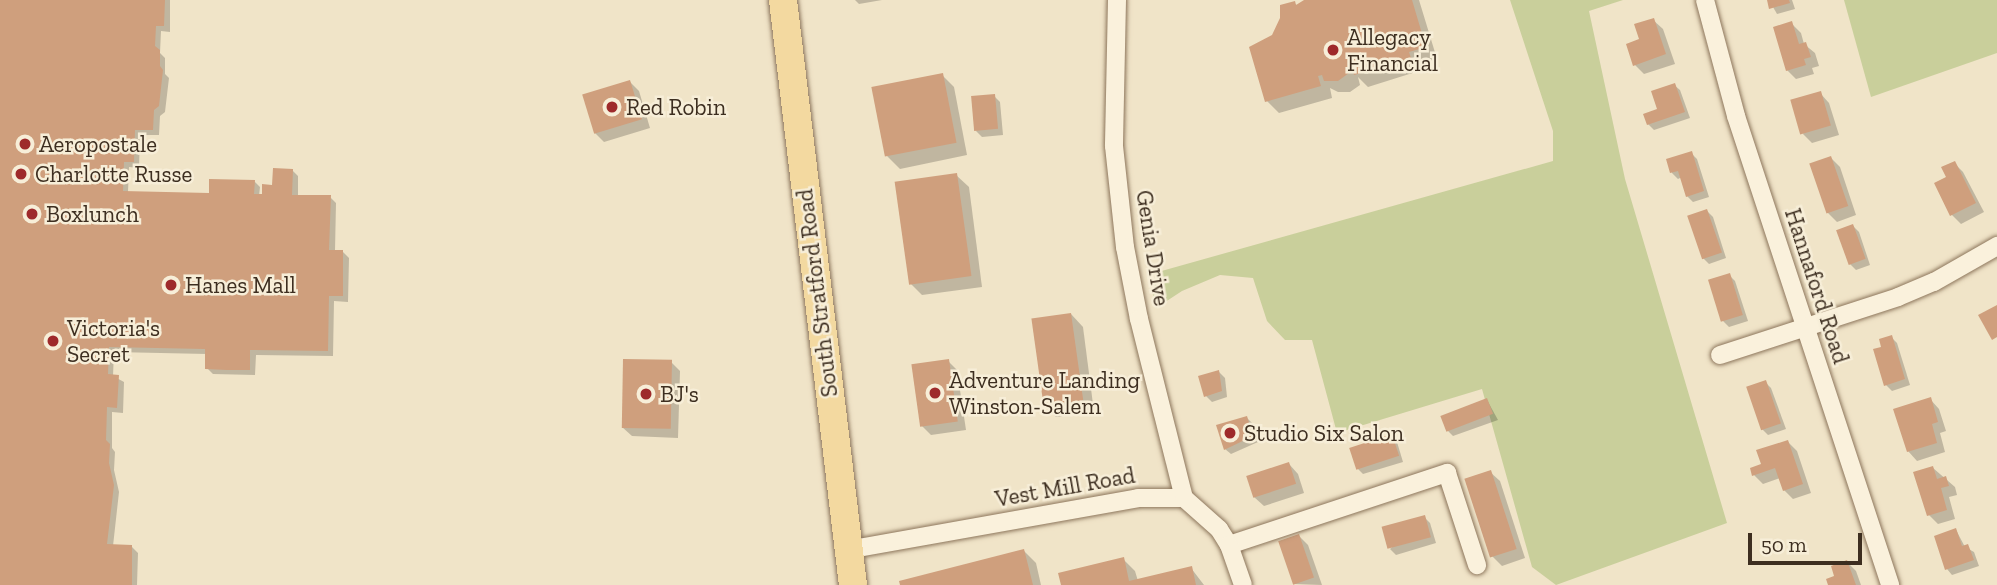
<!DOCTYPE html>
<style>
body{margin:0}
#map{position:relative;width:1997px;height:585px;overflow:hidden;background:#f0e4c8;font-family:"Zilla Slab",serif}
div>[style]{position:absolute}
[style*='--x']{left:calc(var(--x)*1px);top:calc(var(--y)*1px);width:calc(var(--w)*1px);rotate:calc(var(--a)*1deg)}
.green>*{inset:0;background:#c9cf9b}
.shadow>*{inset:0;background:#0003}
.building>*{inset:0;background:#cf9f7d;transform-origin:0 0}
.roads{filter:drop-shadow(0 0 2px #8d765c) drop-shadow(0 0 2px #8d765c)}
.street>*{height:18px;margin:-9px;padding:0 9px;transform-origin:9px;border-radius:9px;background:#faf1dc}
.primary>*{height:28px;margin:-14px;padding:0 14px;transform-origin:14px;border-radius:14px;background:#f3d9a0}
.dots>*{width:19px;height:19px;translate:-50% -50%;box-sizing:border-box;border:4px solid #f7eed8;border-radius:50%}
span{translate:-50% -50%;white-space:nowrap;text-align:center;line-height:1.15;-webkit-text-stroke:5px #f7eed8;paint-order:stroke}
.poi-label{font-size:23px;color:#3d2e20}
.left{translate:0 -50%;text-align:left}
.street-label{font-size:23px;color:#3d2e20}
.scale{position:absolute;left:1748px;top:533px;width:114px;height:32px;box-sizing:border-box;border:4px solid #3d2e20;border-top:0;padding-left:9px;font-size:21px;line-height:24px;white-space:nowrap;color:#3d2e20;-webkit-text-stroke:5px #f7eed8;paint-order:stroke}
</style>
<div id="map">
<div class="green">
<div style="clip-path:polygon(1510px 0,1623px 0,1589px 11px,1625px 179px,1727px 523px,1556px 585px,1532px 567px,1482px 389px,1337px 433px,1312px 340px,1285px 340px,1267px 321px,1253px 278px,1220px 275px,1182px 291px,1156px 308px,1152px 291px,1158px 272px,1553px 161px,1553px 131px)"></div>
<div style="clip-path:polygon(1844px 0,1997px 0,1997px 53px,1871px 97px)"></div>
</div>
<div class="shadow">
<div style="clip-path:polygon(0 0,170px 0,170px 32px,161px 31px,160px 53px,165px 58px,165px 74px,169px 78px,165px 112px,160px 116px,159px 135px,140px 135px,139px 168px,129px 167px,128px 192px,210px 195px,254px 181px,260px 187px,259px 196px,264px 196px,292px 170px,298px 176px,298px 196px,330px 197px,336px 203px,335px 251px,343px 252px,349px 258px,348px 302px,334px 301px,333px 356px,256px 355px,255px 375px,213px 374px,207px 368px,207px 354px,114px 352px,113px 376px,124px 382px,123px 413px,112px 412px,112px 448px,115px 452px,114px 470px,119px 492px,113px 546px,132px 547px,138px 553px,137px 585px,0 585px)"></div>
<div style="clip-path:polygon(855px 0,882px 0,859px 4px)"></div>
<div style="clip-path:polygon(1308px 0,1419px 0,1437px 59px,1420px 64px,1422px 70px,1368px 87px,1358px 77px,1360px 85px,1350px 92px,1338px 92px,1330px 88px,1332px 98px,1279px 113px,1267px 101px,1273px 37px,1294px 3px,1298px 6px)"></div>
<div style="clip-path:polygon(1769px 0,1792px 0,1795px 9px,1777px 14px)"></div>
<div style="clip-path:polygon(1653px 20px,1663px 29px,1675px 64px,1644px 74px,1635px 65px,1642px 40px)"></div>
<div style="clip-path:polygon(1791px 23px,1801px 33px,1804px 44px,1815px 53px,1819px 66px,1812px 68px,1814px 74px,1796px 79px,1787px 70px)"></div>
<div style="clip-path:polygon(942px 75px,954px 87px,967px 155px,900px 169px,887px 156px)"></div>
<div style="clip-path:polygon(630px 82px,639px 91px,650px 128px,604px 142px,595px 133px)"></div>
<div style="clip-path:polygon(1674px 85px,1680px 90px,1690px 118px,1654px 130px,1648px 124px)"></div>
<div style="clip-path:polygon(1820px 93px,1829px 103px,1839px 135px,1812px 143px,1803px 134px)"></div>
<div style="clip-path:polygon(994px 96px,1000px 102px,1003px 135px,982px 137px,976px 131px)"></div>
<div style="clip-path:polygon(1691px 153px,1697px 159px,1709px 197px,1693px 202px,1687px 196px,1682px 177px,1678px 179px,1672px 173px,1668px 160px)"></div>
<div style="clip-path:polygon(1831px 158px,1840px 167px,1856px 215px,1837px 222px,1828px 213px)"></div>
<div style="clip-path:polygon(1954px 163px,1963px 172px,1984px 212px,1961px 224px,1952px 215px,1949px 178px)"></div>
<div style="clip-path:polygon(956px 175px,969px 187px,982px 287px,922px 295px,910px 283px)"></div>
<div style="clip-path:polygon(1707px 211px,1713px 217px,1726px 258px,1709px 264px,1703px 258px)"></div>
<div style="clip-path:polygon(1853px 226px,1859px 232px,1870px 265px,1856px 270px,1850px 264px)"></div>
<div style="clip-path:polygon(1729px 275px,1735px 281px,1748px 321px,1729px 327px,1723px 321px)"></div>
<div style="clip-path:polygon(1071px 314px,1083px 327px,1094px 412px,1056px 417px,1044px 405px)"></div>
<div style="clip-path:polygon(1891px 337px,1897px 343px,1910px 385px,1892px 391px,1886px 385px,1884px 348px)"></div>
<div style="clip-path:polygon(948px 361px,957px 370px,966px 430px,931px 435px,922px 426px)"></div>
<div style="clip-path:polygon(671px 362px,680px 371px,678px 438px,632px 436px,622px 427px)"></div>
<div style="clip-path:polygon(1219px 372px,1225px 378px,1227px 397px,1212px 402px,1206px 396px)"></div>
<div style="clip-path:polygon(1765px 382px,1771px 388px,1786px 429px,1768px 435px,1762px 429px)"></div>
<div style="clip-path:polygon(1930px 399px,1939px 409px,1946px 431px,1940px 433px,1945px 452px,1917px 461px,1908px 451px)"></div>
<div style="clip-path:polygon(1487px 400px,1498px 420px,1453px 436px,1447px 430px)"></div>
<div style="clip-path:polygon(1247px 418px,1253px 424px,1258px 442px,1231px 454px,1225px 449px)"></div>
<div style="clip-path:polygon(1391px 436px,1397px 442px,1403px 462px,1363px 474px,1357px 468px)"></div>
<div style="clip-path:polygon(1788px 442px,1797px 451px,1811px 493px,1793px 499px,1784px 490px,1780px 478px,1763px 484px,1754px 475px)"></div>
<div style="clip-path:polygon(1289px 464px,1298px 474px,1304px 493px,1264px 506px,1254px 497px)"></div>
<div style="clip-path:polygon(1933px 468px,1955px 487px,1957px 495px,1949px 497px,1955px 519px,1938px 524px,1929px 515px)"></div>
<div style="clip-path:polygon(1490px 472px,1500px 481px,1525px 558px,1502px 566px,1492px 556px)"></div>
<div style="clip-path:polygon(1424px 517px,1430px 523px,1436px 543px,1396px 555px,1390px 549px)"></div>
<div style="clip-path:polygon(1956px 530px,1965px 547px,1974px 552px,1979px 566px,1952px 575px,1947px 569px)"></div>
<div style="clip-path:polygon(1299px 536px,1308px 545px,1322px 585px,1294px 584px)"></div>
<div style="clip-path:polygon(1024px 551px,1036px 563px,1041px 585px,902px 585px)"></div>
<div style="clip-path:polygon(1123px 559px,1135px 571px,1138px 581px,1191px 568px,1204px 585px,1063px 585px)"></div>
<div style="clip-path:polygon(1847px 562px,1856px 571px,1861px 585px,1830px 585px)"></div>
</div>
<div class="building">
<div style="clip-path:polygon(0 0,165px 0,164px 26px,156px 26px,155px 46px,160px 50px,160px 66px,163px 70px,159px 106px,154px 110px,153px 130px,135px 130px,134px 162px,124px 162px,123px 191px,209px 193px,209px 179px,255px 180px,254px 194px,262px 194px,262px 184px,272px 185px,273px 168px,293px 169px,292px 195px,331px 195px,329px 250px,343px 250px,343px 296px,329px 296px,328px 351px,250px 350px,250px 370px,227px 370px,205px 369px,205px 349px,109px 347px,108px 374px,119px 375px,117px 408px,107px 407px,106px 440px,110px 444px,109px 463px,114px 485px,107px 544px,132px 545px,132px 585px,0 585px)"></div>
<div style="clip-path:polygon(1304px 0,1412px 0,1426px 47px,1409px 52px,1411px 58px,1354px 75px,1351px 66px,1347px 67px,1349px 73px,1338px 81px,1324px 81px,1322px 75px,1318px 76px,1321px 86px,1265px 102px,1249px 47px,1272px 35px,1280px 18px,1280px 5px,1295px 1px,1296px 5px)"></div>
<div style="clip-path:polygon(1767px 0,1789px 0,1790px 3px,1769px 9px)"></div>
<div style="clip-path:polygon(1654px 18px,1666px 54px,1633px 66px,1626px 44px,1639px 39px,1634px 24px)"></div>
<div style="clip-path:polygon(1792px 21px,1799px 44px,1806px 42px,1811px 57px,1804px 59px,1806px 65px,1786px 71px,1773px 27px)"></div>
<div style="left:943px;top:73px;width:71px;height:73px;rotate:79deg"></div>
<div style="left:630px;top:80px;width:41px;height:50px;rotate:73deg"></div>
<div style="clip-path:polygon(1675px 83px,1685px 112px,1647px 125px,1643px 114px,1657px 109px,1651px 91px)"></div>
<div style="left:1821px;top:91px;width:36px;height:32px;rotate:74deg"></div>
<div style="left:995px;top:94px;width:35px;height:24px;rotate:85deg"></div>
<div style="clip-path:polygon(1692px 151px,1704px 191px,1686px 197px,1678px 171px,1670px 173px,1666px 159px)"></div>
<div style="left:1831px;top:156px;width:53px;height:23px;rotate:71deg"></div>
<div style="clip-path:polygon(1955px 161px,1976px 203px,1950px 216px,1934px 183px,1946px 177px,1941px 167px)"></div>
<div style="left:957px;top:173px;width:104px;height:63px;rotate:82deg"></div>
<div style="left:1707px;top:209px;width:46px;height:21px;rotate:71deg"></div>
<div style="left:1853px;top:224px;width:37px;height:18px;rotate:70deg"></div>
<div style="left:1730px;top:273px;width:44px;height:23px;rotate:73deg"></div>
<div style="clip-path:polygon(1997px 305px,1997px 337px,1992px 340px,1978px 315px)"></div>
<div style="left:1071px;top:313px;width:88px;height:40px;rotate:82deg"></div>
<div style="clip-path:polygon(1892px 335px,1905px 379px,1884px 386px,1873px 349px,1881px 347px,1879px 339px)"></div>
<div style="left:623px;top:359px;width:49px;height:69px;rotate:1deg"></div>
<div style="left:949px;top:359px;width:63px;height:38px;rotate:82deg"></div>
<div style="clip-path:polygon(1219px 370px,1222px 391px,1204px 397px,1198px 376px)"></div>
<div style="left:1766px;top:380px;width:46px;height:21px;rotate:71deg"></div>
<div style="clip-path:polygon(1931px 397px,1938px 422px,1932px 424px,1937px 443px,1907px 452px,1893px 409px)"></div>
<div style="left:1487px;top:398px;width:17px;height:50px;rotate:69deg"></div>
<div style="clip-path:polygon(1247px 416px,1253px 436px,1224px 450px,1216px 425px)"></div>
<div style="left:1392px;top:434px;width:23px;height:45px;rotate:72deg"></div>
<div style="clip-path:polygon(1788px 440px,1803px 484px,1783px 491px,1775px 468px,1752px 476px,1750px 468px,1761px 464px,1756px 450px)"></div>
<div style="left:1289px;top:462px;width:23px;height:45px;rotate:72deg"></div>
<div style="clip-path:polygon(1933px 466px,1937px 479px,1946px 476px,1949px 486px,1941px 488px,1947px 510px,1927px 516px,1913px 472px)"></div>
<div style="left:1491px;top:470px;width:83px;height:28px;rotate:72deg"></div>
<div style="left:1425px;top:515px;width:23px;height:45px;rotate:75deg"></div>
<div style="clip-path:polygon(1956px 528px,1962px 546px,1968px 544px,1974px 560px,1945px 570px,1934px 536px)"></div>
<div style="left:1299px;top:534px;width:46px;height:22px;rotate:71deg"></div>
<div style="clip-path:polygon(1024px 549px,1033px 585px,900px 585px,899px 581px)"></div>
<div style="clip-path:polygon(1124px 557px,1129px 581px,1192px 566px,1196px 585px,1061px 585px,1058px 573px)"></div>
<div style="clip-path:polygon(1847px 560px,1856px 585px,1828px 585px,1826px 579px,1834px 576px,1831px 566px)"></div>
</div>
<div class="roads">
<div class="street">
<div style="--x:1117;--y:0;--w:146;--a:91.2"></div>
<div style="--x:1114;--y:146;--w:102;--a:83.8"></div>
<div style="--x:1125;--y:247;--w:73;--a:79"></div>
<div style="--x:1139;--y:319;--w:185;--a:75.9"></div>
<div style="--x:1705;--y:0;--w:120;--a:75"></div>
<div style="--x:1736;--y:116;--w:494;--a:71.8"></div>
<div style="--x:1720;--y:355;--w:187;--a:-18"></div>
<div style="--x:1898;--y:297;--w:39;--a:-23"></div>
<div style="--x:1934;--y:282;--w:73;--a:-29.7"></div>
<div style="--x:1229;--y:545;--w:230;--a:-18.3"></div>
<div style="--x:1447;--y:473;--w:97;--a:71.9"></div>
<div style="--x:847;--y:550;--w:296;--a:-10.1"></div>
<div style="--x:1138;--y:498;--w:46;--a:0"></div>
<div style="--x:1184;--y:498;--w:47;--a:41.5"></div>
<div style="--x:1219;--y:529;--w:19;--a:58"></div>
<div style="--x:1229;--y:545;--w:42;--a:70.7"></div>
</div>
<div class="primary">
<div style="--x:783;--y:0;--w:589;--a:83.18"></div>
</div>
</div>
<div class="dots">
<div style="left:1333px;top:50px;background:#9e2a2b"></div>
<div style="left:612px;top:107px;background:#9e2a2b"></div>
<div style="left:25px;top:144px;background:#9e2a2b"></div>
<div style="left:21px;top:174px;background:#9e2a2b"></div>
<div style="left:32px;top:214px;background:#9e2a2b"></div>
<div style="left:171px;top:285px;background:#9e2a2b"></div>
<div style="left:53px;top:341px;background:#9e2a2b"></div>
<div style="left:935px;top:393px;background:#9e2a2b"></div>
<div style="left:646px;top:394px;background:#9e2a2b"></div>
<div style="left:1230px;top:433px;background:#9e2a2b"></div>
</div>
<div class="poi-label">
<span class="left" style="left:1347px;top:50px">Allegacy<br>Financial</span>
<span class="left" style="left:626px;top:107px">Red Robin</span>
<span class="left" style="left:39px;top:144px">Aeropostale</span>
<span class="left" style="left:35px;top:174px">Charlotte Russe</span>
<span class="left" style="left:46px;top:214px">Boxlunch</span>
<span class="left" style="left:185px;top:285px">Hanes Mall</span>
<span class="left" style="left:67px;top:341px">Victoria's<br>Secret</span>
<span class="left" style="left:949px;top:393px">Adventure Landing<br>Winston-Salem</span>
<span class="left" style="left:660px;top:394px">BJ's</span>
<span class="left" style="left:1244px;top:433px">Studio Six Salon</span>
</div>
<div class="street-label">
<span style="left:1153px;top:248px;rotate:81deg">Genia Drive</span>
<span style="left:1817px;top:286px;rotate:72deg">Hannaford Road</span>
<span style="left:817px;top:293px;rotate:-97deg">South Stratford Road</span>
<span style="left:1065px;top:487px;rotate:-10deg">Vest Mill Road</span>
</div>
<div class="scale">50 m</div>
</div>
